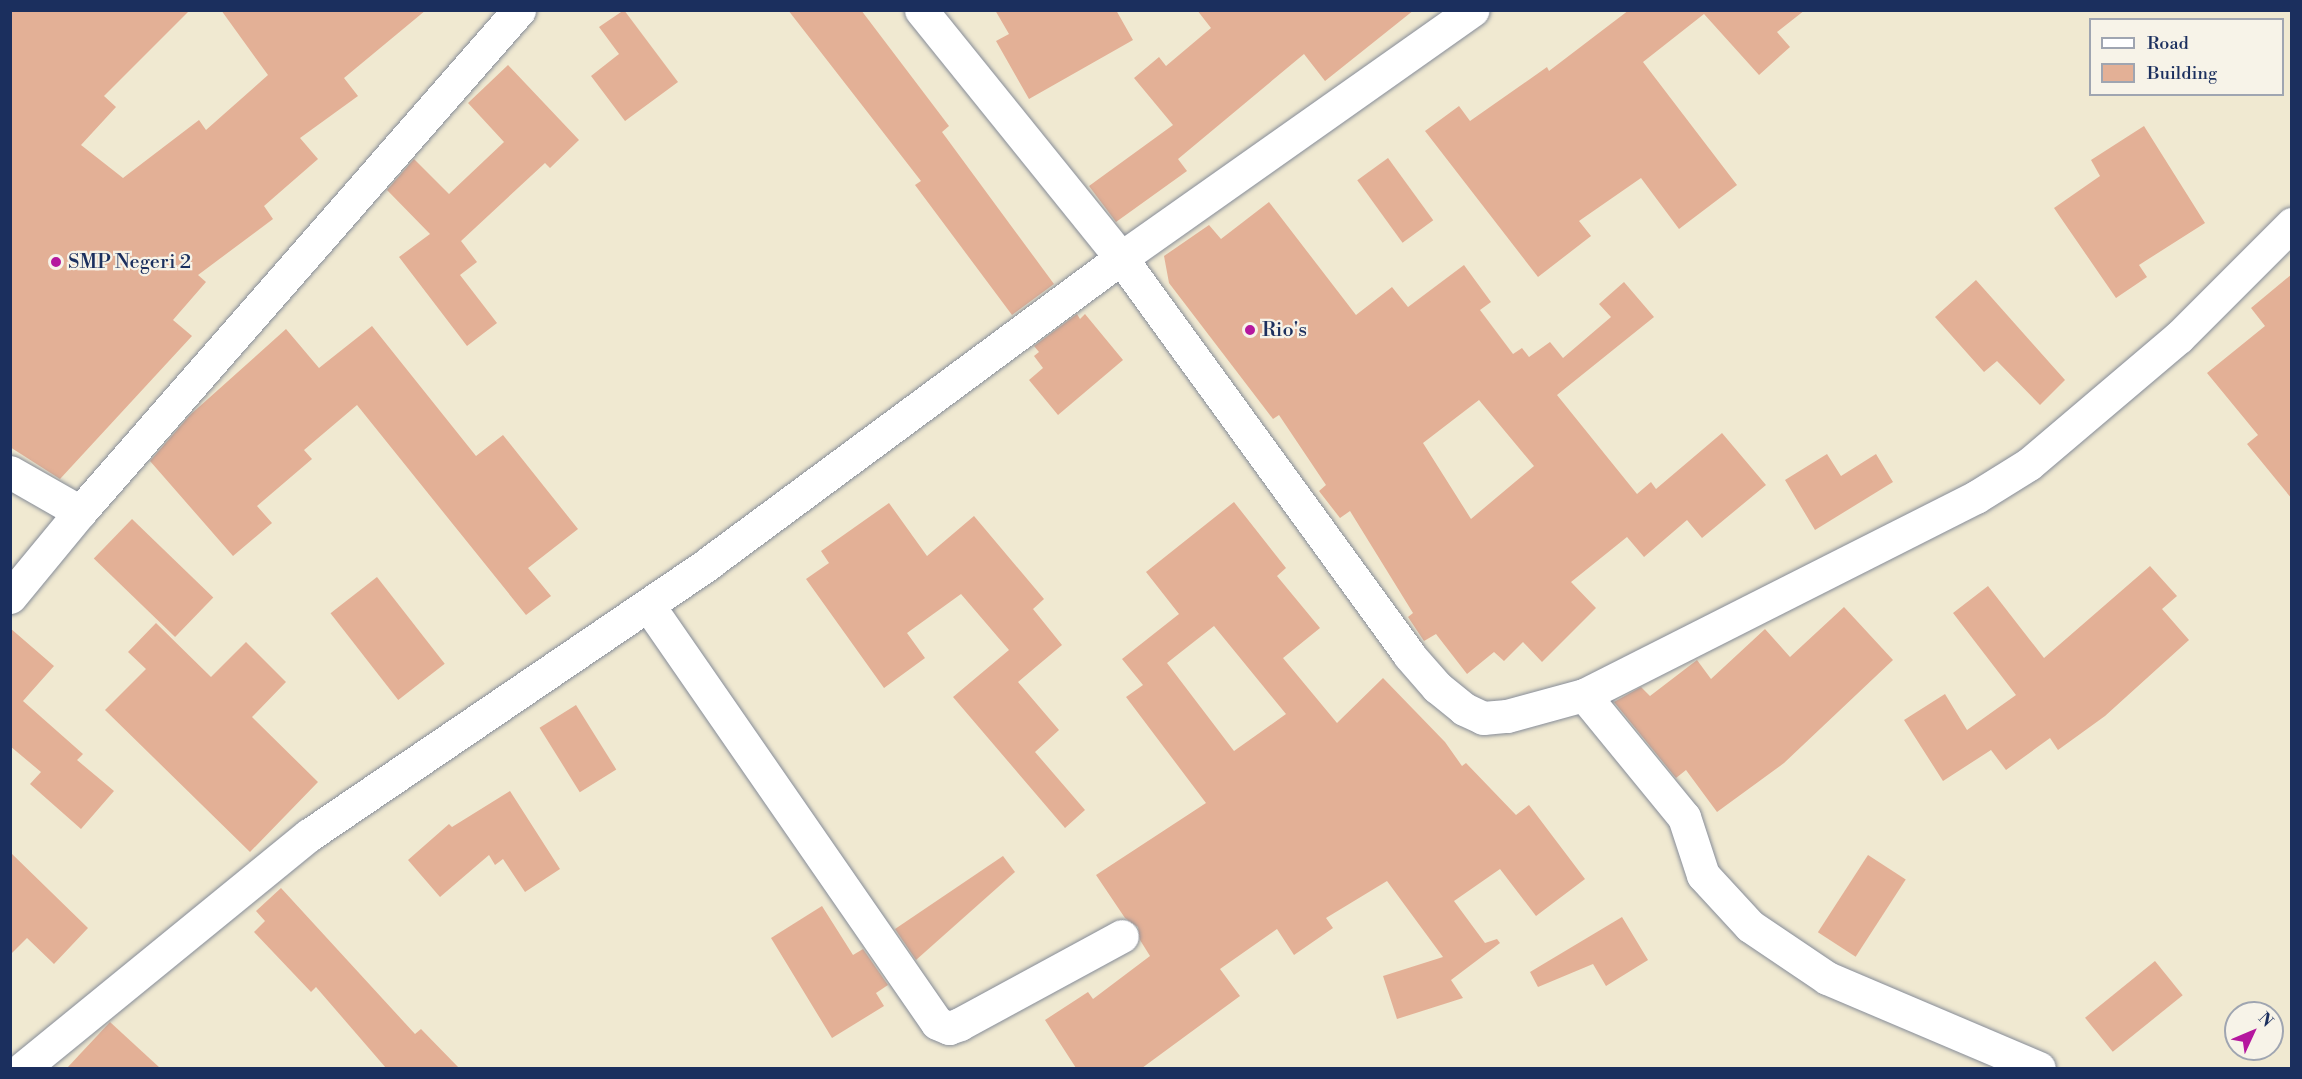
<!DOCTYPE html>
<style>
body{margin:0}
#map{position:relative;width:2302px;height:1079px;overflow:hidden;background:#f0e9d1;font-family:"Libre Bodoni",serif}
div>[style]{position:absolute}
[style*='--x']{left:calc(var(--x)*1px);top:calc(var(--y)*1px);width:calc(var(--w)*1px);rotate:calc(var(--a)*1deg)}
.building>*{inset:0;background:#e3b096;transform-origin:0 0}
.roads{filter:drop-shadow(0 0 2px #868c98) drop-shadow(0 0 2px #868c98)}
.minor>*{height:33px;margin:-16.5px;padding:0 16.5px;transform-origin:16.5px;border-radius:16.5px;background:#fff}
.dots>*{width:16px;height:16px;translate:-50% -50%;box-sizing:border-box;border:3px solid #f7f3e8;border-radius:50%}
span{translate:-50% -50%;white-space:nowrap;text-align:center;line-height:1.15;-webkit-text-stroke:4.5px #f7f3e8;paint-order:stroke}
.poi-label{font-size:20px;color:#1b2f5e}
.left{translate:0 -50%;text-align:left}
.frame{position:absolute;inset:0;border:12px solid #1b2f5e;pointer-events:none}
.legend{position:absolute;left:2089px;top:18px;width:195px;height:78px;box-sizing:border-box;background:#f7f3e8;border:2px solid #9fa5b1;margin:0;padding:8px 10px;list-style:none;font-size:18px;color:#1b2f5e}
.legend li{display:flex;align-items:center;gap:12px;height:30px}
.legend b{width:30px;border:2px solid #9fa5b1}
.north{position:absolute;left:2224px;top:1001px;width:60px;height:60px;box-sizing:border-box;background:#f7f3e8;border:2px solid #9fa5b1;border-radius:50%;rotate:46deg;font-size:16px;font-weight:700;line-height:24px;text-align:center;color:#1b2f5e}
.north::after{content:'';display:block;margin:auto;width:21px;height:27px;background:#b5179e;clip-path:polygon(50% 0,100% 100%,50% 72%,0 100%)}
</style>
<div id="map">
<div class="building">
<div style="clip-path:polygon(10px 10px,190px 10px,104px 96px,116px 107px,81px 145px,123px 178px,199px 120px,206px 130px,268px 75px,221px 10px,426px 10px,344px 78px,358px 96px,300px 138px,318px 159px,264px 206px,273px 219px,198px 275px,206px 282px,173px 320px,192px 336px,60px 479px,10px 447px)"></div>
<div style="clip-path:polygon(624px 10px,678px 82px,625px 121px,591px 76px,619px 54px,599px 27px)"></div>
<div style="clip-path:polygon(788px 10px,861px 10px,949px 126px,942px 132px,1054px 284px,1012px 315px,915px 185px,921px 181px)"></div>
<div style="clip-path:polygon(995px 10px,1116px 10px,1133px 40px,1029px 99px,996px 41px,1009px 34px)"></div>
<div style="clip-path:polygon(1197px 10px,1414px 10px,1325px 81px,1304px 54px,1178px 159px,1187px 171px,1116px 222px,1089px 186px,1173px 125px,1134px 78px,1159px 57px,1166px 66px,1211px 28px)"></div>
<div style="clip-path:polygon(1629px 10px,1805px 10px,1777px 32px,1790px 47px,1759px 75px,1704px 14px,1643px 62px,1737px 185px,1679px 229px,1641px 178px,1579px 221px,1591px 236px,1538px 277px,1425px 131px,1459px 106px,1470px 121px,1547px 67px,1549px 71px)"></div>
<div style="clip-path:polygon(508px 65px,579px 140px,550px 168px,545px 163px,461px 241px,477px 262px,460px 275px,497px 323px,467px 346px,399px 257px,430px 234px,387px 190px,414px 159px,449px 194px,504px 142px,468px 103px)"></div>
<div style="clip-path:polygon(2144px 126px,2205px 223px,2139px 265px,2147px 277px,2116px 298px,2054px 208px,2100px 176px,2091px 160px)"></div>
<div style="left:1388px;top:158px;width:77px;height:38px;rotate:54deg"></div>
<div style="clip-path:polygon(evenodd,1269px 202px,1356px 315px,1392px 287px,1408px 307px,1464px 265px,1491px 302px,1480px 310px,1513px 354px,1522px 348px,1529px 357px,1550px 342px,1563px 358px,1611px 317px,1599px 304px,1624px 282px,1654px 317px,1557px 395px,1637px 494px,1651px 482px,1656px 489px,1722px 433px,1766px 485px,1702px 538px,1687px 520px,1644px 557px,1627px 537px,1571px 582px,1596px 608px,1542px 662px,1523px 642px,1504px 661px,1494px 652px,1467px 674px,1436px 634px,1424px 641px,1408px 617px,1413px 613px,1350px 511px,1340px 518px,1319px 491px,1326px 485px,1279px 415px,1273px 419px,1169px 283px,1164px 256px,1209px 225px,1221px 239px,1269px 202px,1479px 400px,1534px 466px,1471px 519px,1423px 443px,1479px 400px)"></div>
<div style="clip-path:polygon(2292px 274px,2292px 499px,2247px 444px,2258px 435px,2207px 373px,2265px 326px,2251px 308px)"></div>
<div style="clip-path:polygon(1976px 280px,2065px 380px,2040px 405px,1997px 361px,1984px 372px,1935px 317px)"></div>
<div style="clip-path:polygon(1077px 314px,1080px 319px,1085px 314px,1123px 360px,1058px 415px,1029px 380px,1043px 368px,1034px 356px,1039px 352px,1034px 346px)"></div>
<div style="clip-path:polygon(372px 326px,476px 456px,503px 435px,578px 529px,528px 568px,551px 596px,526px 615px,357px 405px,304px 450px,312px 459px,257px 506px,272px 523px,233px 556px,150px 461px,190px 415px,286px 329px,319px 368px)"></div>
<div style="clip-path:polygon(1827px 454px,1841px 476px,1876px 454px,1893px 482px,1815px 530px,1785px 480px)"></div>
<div style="clip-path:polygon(evenodd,1234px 502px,1286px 568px,1277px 576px,1320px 628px,1283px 658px,1337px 723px,1383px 678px,1445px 742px,1462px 766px,1466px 763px,1516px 815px,1529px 805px,1585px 879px,1536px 916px,1500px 869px,1454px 901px,1485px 943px,1497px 939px,1500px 943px,1451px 980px,1463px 998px,1397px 1019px,1383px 976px,1443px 957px,1387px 881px,1326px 918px,1333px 928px,1294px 955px,1277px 929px,1220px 969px,1240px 996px,1142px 1068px,1076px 1068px,1045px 1020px,1088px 992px,1093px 999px,1150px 956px,1140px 940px,1138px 927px,1125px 918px,1096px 875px,1206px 803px,1126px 697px,1143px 685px,1122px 659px,1179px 614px,1146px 572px,1234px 502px,1214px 626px,1286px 714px,1234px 751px,1167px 663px,1214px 626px)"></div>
<div style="clip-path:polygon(889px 503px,927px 556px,974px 516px,1044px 599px,1033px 609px,1062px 645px,1018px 682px,1059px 730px,1035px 752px,1085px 810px,1065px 828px,953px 697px,1009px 650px,961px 594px,907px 633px,925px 658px,884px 688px,806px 579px,829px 563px,821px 551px)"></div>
<div style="left:132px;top:519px;width:113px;height:55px;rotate:44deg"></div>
<div style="clip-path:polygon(2150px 566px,2177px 596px,2162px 609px,2189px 640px,2105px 716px,2058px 750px,2050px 738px,2006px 770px,1991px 750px,1943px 781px,1904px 720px,1945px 694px,1967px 730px,2016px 695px,1953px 613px,1988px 586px,2044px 658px)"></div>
<div style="left:377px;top:577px;width:110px;height:59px;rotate:52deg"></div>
<div style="clip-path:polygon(1844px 607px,1893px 660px,1784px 763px,1717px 812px,1686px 770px,1676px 778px,1614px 702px,1641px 687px,1650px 696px,1697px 660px,1711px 679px,1765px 629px,1790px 657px)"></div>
<div style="clip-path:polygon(156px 623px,211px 677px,246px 642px,286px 682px,252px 717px,318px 782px,250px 852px,105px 710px,146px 669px,128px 652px)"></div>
<div style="clip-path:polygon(10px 628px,54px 666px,23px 701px,83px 754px,77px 760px,114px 791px,81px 829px,30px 784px,41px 772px,10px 746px)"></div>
<div style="left:576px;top:705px;width:76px;height:43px;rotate:58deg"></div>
<div style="clip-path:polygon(510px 791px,560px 869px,525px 892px,503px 859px,495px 865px,489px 855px,440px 897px,408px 860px,449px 824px,452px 827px)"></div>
<div style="clip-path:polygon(10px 852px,88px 928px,54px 964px,27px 938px,10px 955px)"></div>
<div style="left:1868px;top:855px;width:45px;height:92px;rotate:33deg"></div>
<div style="clip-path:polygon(1003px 856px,1015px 872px,916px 960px,895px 929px)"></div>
<div style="clip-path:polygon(281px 888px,415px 1034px,421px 1029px,459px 1068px,386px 1068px,316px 987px,311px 992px,254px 932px,265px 921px,256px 911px)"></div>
<div style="clip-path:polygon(822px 906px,853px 955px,863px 949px,888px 985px,876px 993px,884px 1006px,832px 1038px,771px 938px)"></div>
<div style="clip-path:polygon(1622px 917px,1648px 960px,1606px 986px,1593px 964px,1538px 987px,1530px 972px)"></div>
<div style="left:2155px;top:961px;width:44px;height:90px;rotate:51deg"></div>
<div style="clip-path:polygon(110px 1022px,160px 1068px,67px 1068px)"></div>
</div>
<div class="roads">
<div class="minor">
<div style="--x:921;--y:10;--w:319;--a:51.1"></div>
<div style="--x:1121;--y:258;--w:490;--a:54"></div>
<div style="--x:1409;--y:655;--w:43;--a:48.8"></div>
<div style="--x:1437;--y:687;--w:35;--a:39"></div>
<div style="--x:1464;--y:709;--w:21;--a:25"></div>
<div style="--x:1483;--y:718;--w:24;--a:-5"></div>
<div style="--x:1507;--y:716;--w:80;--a:-15.3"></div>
<div style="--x:1584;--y:695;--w:439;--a:-26.8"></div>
<div style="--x:1976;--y:497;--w:62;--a:-31.9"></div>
<div style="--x:2029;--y:464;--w:197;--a:-40.3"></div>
<div style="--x:2179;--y:337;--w:160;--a:-45"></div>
<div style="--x:10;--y:472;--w:81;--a:29.7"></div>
<div style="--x:10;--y:597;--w:110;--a:-50.5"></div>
<div style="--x:80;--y:512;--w:667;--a:-48.83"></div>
<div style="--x:648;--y:605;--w:508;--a:55.34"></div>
<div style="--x:937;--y:1023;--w:13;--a:23"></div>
<div style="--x:949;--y:1028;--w:12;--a:-20"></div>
<div style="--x:960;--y:1024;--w:184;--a:-28.5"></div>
<div style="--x:1584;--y:695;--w:158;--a:50.7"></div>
<div style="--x:1684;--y:817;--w:61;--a:71.9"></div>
<div style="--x:1703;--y:875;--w:69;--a:47.3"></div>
<div style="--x:1750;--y:926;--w:93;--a:34"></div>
<div style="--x:1827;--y:978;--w:230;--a:23"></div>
<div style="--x:23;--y:1068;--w:369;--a:-39.2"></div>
<div style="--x:309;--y:835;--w:485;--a:-34.2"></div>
<div style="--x:710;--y:562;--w:511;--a:-36.49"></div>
<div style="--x:1121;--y:258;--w:430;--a:-35.2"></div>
</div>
</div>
<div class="dots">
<div style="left:56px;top:262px;background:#b5179e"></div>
<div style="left:1250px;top:330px;background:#b5179e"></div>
</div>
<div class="poi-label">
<span class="left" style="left:68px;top:262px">SMP Negeri 2</span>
<span class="left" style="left:1262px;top:330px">Rio's</span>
</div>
<div class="frame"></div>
<ul class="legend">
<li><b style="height:8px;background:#fff"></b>Road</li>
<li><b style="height:16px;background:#e3b096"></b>Building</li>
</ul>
<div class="north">N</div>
</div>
